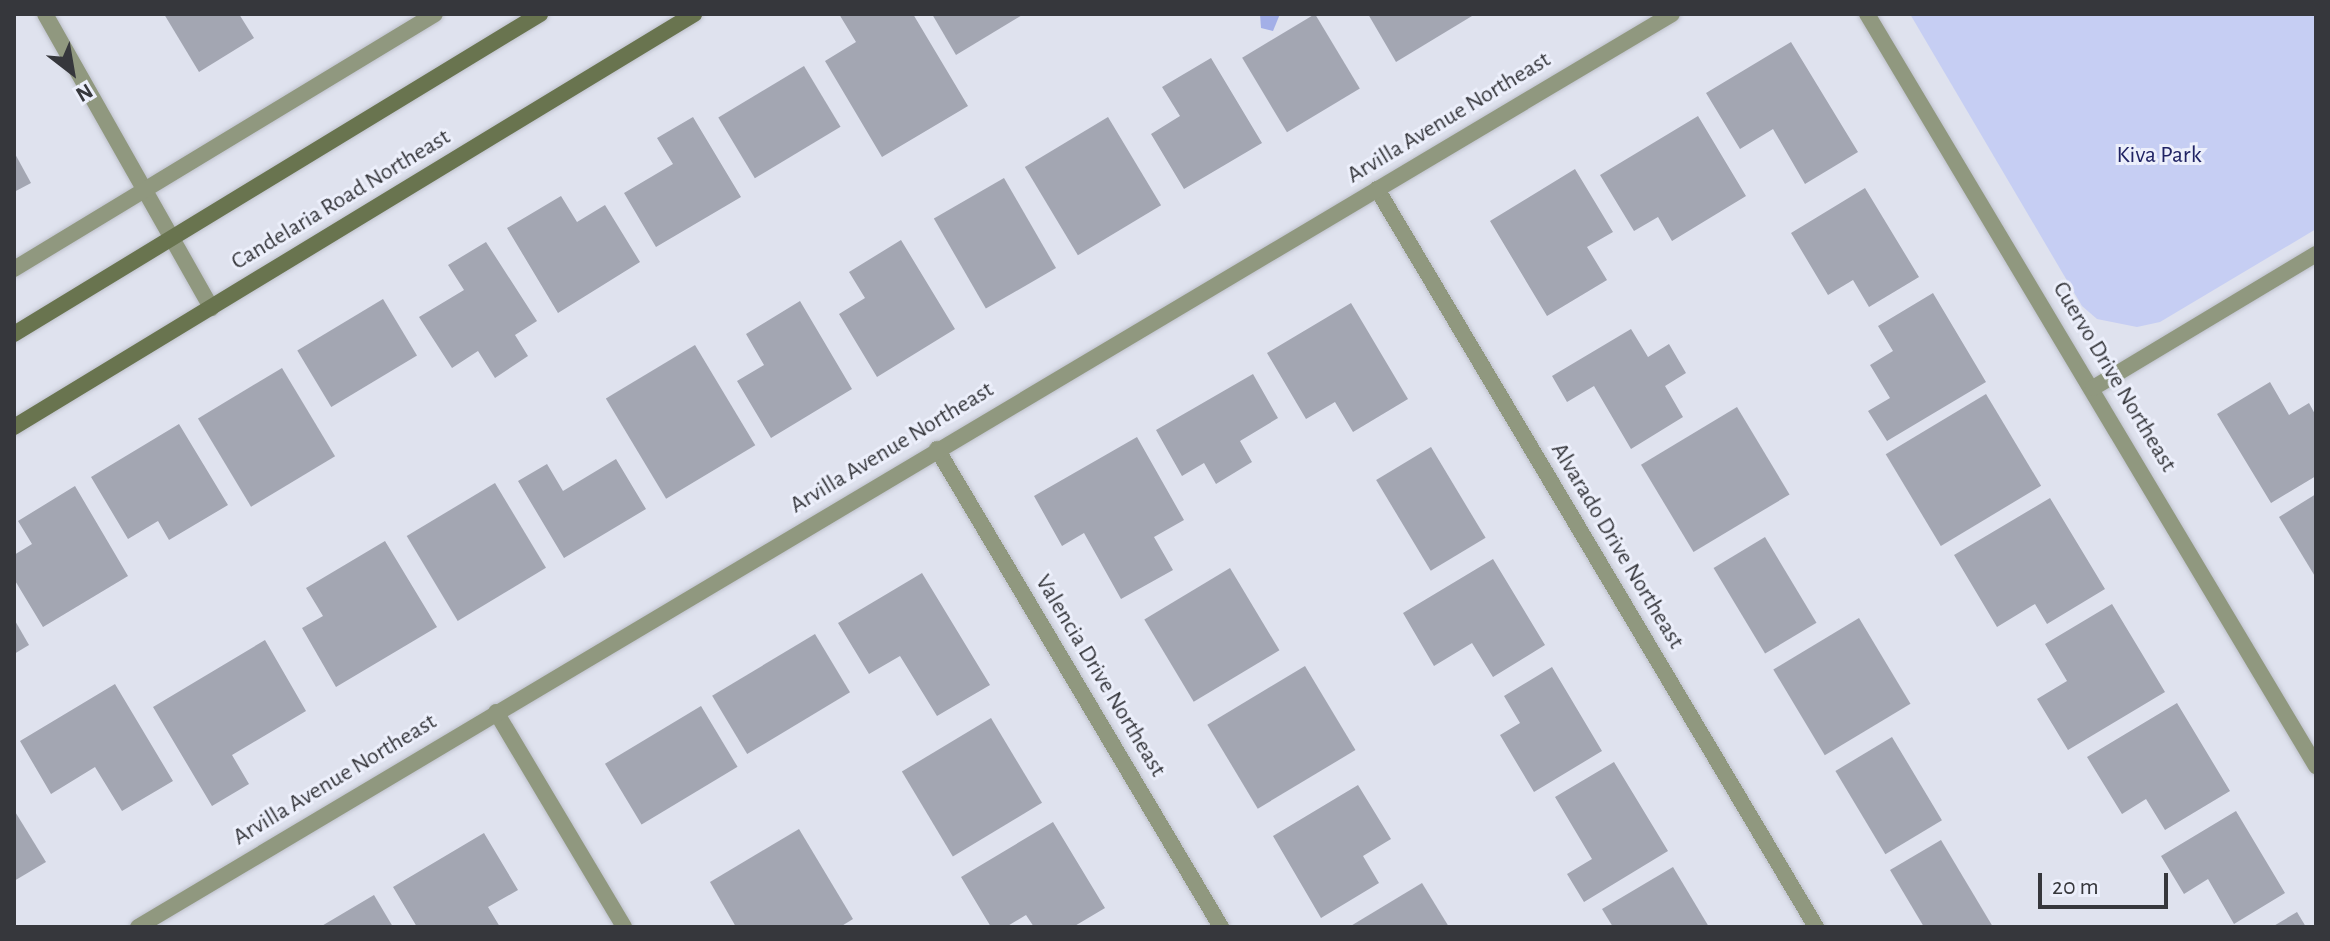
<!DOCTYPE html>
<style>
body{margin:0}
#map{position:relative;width:2330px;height:941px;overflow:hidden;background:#dfe2ee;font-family:"Alegreya Sans",sans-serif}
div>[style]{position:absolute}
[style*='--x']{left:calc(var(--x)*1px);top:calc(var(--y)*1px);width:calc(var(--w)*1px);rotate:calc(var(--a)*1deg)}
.green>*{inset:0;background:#c6cef3}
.water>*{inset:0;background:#a3afe7}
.building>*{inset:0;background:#a3a6b2;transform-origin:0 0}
.roads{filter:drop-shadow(0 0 2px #bdc0ca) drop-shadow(0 0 2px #bdc0ca)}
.street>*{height:16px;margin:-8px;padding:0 8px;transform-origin:8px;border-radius:8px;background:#90987f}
.secondary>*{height:16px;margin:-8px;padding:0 8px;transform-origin:8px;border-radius:8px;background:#69744f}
span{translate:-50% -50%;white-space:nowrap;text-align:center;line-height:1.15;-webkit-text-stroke:6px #eceffb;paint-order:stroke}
.street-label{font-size:24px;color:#36373c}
.park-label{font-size:24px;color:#202364}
.frame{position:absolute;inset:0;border:16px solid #36373c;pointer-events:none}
.north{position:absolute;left:32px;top:32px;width:80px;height:80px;-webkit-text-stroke:6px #eceffb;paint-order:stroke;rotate:149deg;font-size:22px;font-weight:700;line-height:32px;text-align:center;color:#36373c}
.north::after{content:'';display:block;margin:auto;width:28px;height:36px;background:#36373c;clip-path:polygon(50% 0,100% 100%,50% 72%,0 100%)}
.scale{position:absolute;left:2038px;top:873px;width:130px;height:36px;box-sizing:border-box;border:4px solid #36373c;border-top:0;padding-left:10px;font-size:24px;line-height:28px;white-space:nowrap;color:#36373c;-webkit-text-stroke:6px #eceffb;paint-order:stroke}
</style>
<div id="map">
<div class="green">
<div style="clip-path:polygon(1910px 14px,2316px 14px,2316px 229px,2160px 322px,2137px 327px,2097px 319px,2082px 306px)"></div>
</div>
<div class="water">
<div style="clip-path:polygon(1260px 14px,1280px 14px,1273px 31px,1261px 28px)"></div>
</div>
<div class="building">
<div style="clip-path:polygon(164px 14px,239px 14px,254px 38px,199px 72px)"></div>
<div style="clip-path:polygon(839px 14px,913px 14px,968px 106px,882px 157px,825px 61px,856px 42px)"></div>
<div style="clip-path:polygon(932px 14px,1024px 14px,956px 55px)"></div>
<div style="left:1315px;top:14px;width:87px;height:85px;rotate:59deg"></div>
<div style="clip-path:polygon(1368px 14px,1471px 14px,1472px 16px,1396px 62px)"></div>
<div style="clip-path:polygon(1791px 42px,1858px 152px,1805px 184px,1773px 129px,1740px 149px,1706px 93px)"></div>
<div style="clip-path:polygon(1211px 58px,1262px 143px,1184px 189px,1151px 134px,1180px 116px,1162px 87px)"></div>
<div style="left:804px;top:66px;width:71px;height:100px;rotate:59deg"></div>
<div style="clip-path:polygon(1698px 116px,1746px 196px,1672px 241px,1658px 217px,1634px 231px,1600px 175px)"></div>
<div style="clip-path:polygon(693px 117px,741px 197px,656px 247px,624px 193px,673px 164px,657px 138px)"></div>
<div style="left:1108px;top:117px;width:103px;height:97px;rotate:59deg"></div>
<div style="clip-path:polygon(14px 152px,31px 183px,14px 192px)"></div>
<div style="clip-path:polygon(1575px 169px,1613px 232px,1587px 247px,1607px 280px,1547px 316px,1490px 221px)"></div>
<div style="left:1004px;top:178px;width:104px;height:81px;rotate:60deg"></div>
<div style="clip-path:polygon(1865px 188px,1919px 277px,1869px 307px,1853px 280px,1828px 295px,1791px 233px)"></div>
<div style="clip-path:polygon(561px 196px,577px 222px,605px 205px,640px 262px,558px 313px,507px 228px)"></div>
<div style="clip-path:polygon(901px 240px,955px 329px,877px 377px,839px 314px,865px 298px,849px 272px)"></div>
<div style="clip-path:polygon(486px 242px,537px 321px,515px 335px,528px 356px,495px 378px,478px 351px,452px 368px,419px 317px,464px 290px,448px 265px)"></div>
<div style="clip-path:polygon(1933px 293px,1986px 382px,1887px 441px,1868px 411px,1890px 398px,1870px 365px,1893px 351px,1878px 326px)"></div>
<div style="left:383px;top:299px;width:66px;height:100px;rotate:59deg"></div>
<div style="clip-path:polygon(800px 301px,852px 389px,771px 438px,737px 381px,764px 365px,746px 334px)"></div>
<div style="clip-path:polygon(1351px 303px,1408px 399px,1353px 432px,1335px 402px,1306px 419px,1267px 353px)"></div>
<div style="clip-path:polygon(1631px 329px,1648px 357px,1669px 344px,1686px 373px,1665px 386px,1683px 417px,1631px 449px,1594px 386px,1567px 402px,1552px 376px)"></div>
<div style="left:695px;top:345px;width:117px;height:104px;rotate:59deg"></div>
<div style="left:282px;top:368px;width:103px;height:98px;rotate:59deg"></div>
<div style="clip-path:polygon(1253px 374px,1278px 418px,1240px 441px,1252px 462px,1216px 484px,1204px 463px,1182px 476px,1156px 430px)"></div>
<div style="clip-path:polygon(2270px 382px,2289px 415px,2309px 403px,2316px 416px,2316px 476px,2271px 503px,2217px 414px)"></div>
<div style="left:1986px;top:394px;width:107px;height:117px;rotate:59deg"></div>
<div style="left:1737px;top:407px;width:102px;height:112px;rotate:59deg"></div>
<div style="clip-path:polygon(179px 424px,228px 505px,169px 540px,158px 521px,128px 539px,91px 477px)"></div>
<div style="clip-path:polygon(1137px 437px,1184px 520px,1154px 537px,1173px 570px,1121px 599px,1084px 533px,1062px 546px,1034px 496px)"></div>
<div style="left:1431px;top:447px;width:106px;height:64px;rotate:59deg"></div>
<div style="clip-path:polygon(616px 459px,646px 509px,564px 558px,518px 481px,547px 464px,563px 491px)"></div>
<div style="left:495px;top:483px;width:99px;height:103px;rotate:59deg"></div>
<div style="clip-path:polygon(75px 486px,128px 576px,43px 627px,14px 579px,14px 555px,32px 544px,18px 521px)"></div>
<div style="clip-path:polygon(2316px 494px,2316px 578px,2279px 517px)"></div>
<div style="clip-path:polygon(2050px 498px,2105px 589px,2047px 624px,2035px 604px,1997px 627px,1954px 555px)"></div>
<div style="left:1765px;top:537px;width:100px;height:60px;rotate:59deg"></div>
<div style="clip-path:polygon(385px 541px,437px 627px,336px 687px,302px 628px,323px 616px,306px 588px)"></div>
<div style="clip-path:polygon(1493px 559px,1545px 645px,1493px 677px,1472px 643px,1434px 666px,1403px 613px)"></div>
<div style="left:1230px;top:568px;width:96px;height:100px;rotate:59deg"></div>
<div style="clip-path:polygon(922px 573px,990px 685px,937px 716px,900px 656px,869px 674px,838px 623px)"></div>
<div style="clip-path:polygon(2112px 604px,2165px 692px,2068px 750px,2037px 699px,2067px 681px,2045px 644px)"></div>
<div style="left:1859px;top:618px;width:100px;height:100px;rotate:59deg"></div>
<div style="clip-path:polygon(14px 619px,29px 645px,14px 654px)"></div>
<div style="left:815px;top:634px;width:68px;height:120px;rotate:59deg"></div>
<div style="clip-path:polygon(265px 640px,306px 711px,232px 755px,249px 784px,212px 806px,153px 707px)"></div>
<div style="left:1305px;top:666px;width:98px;height:114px;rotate:59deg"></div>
<div style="clip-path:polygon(1552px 667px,1602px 751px,1534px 792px,1500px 735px,1520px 723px,1504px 696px)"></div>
<div style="clip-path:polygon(115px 684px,173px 781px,122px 811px,95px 767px,51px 794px,20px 741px)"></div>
<div style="clip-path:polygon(2177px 703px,2230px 791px,2165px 830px,2146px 799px,2122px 814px,2087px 757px)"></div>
<div style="left:701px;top:706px;width:71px;height:112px;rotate:59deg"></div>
<div style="left:991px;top:718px;width:99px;height:104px;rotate:59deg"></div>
<div style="left:1892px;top:737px;width:97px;height:66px;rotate:59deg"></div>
<div style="clip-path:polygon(1614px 762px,1668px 851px,1584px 902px,1567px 874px,1592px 859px,1555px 797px)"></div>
<div style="clip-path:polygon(1358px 785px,1391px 839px,1363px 856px,1379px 883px,1321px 918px,1273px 836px)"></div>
<div style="clip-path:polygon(14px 810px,46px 862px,14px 881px)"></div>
<div style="clip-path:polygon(2236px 811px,2285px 893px,2234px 924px,2208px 879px,2184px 894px,2161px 856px)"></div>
<div style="clip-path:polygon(1053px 822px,1105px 908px,1073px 927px,1034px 927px,1026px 915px,1006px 927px,991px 927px,961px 877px)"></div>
<div style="clip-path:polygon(799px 829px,853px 919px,840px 927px,736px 927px,710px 882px)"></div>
<div style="clip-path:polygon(484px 833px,518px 890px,488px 907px,500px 927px,417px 927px,393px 887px)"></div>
<div style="clip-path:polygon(1941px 840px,1993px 927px,1924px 927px,1890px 870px)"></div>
<div style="clip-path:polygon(1673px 867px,1709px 927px,1613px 927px,1602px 909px)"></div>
<div style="clip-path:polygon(1422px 883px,1449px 927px,1349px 927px)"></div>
<div style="clip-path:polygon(374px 895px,393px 927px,320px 927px)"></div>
<div style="clip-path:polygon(2297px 912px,2306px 927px,2272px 927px)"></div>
</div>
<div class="roads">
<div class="street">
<div style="--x:45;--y:14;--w:338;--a:60.5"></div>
<div style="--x:1867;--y:14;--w:876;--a:59.16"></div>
<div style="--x:1377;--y:189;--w:859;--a:59.25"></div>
<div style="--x:14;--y:269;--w:492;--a:-31.2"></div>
<div style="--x:2093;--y:388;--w:260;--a:-31"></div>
<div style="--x:937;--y:449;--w:556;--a:59.28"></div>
<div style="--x:496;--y:712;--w:250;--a:59.2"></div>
<div style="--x:138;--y:927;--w:1785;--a:-30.76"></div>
</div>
<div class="secondary">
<div style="--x:14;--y:334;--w:616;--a:-31.31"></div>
<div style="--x:14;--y:427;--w:796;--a:-31.27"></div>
</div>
</div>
<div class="street-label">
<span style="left:1449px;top:118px;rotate:-31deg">Arvilla Avenue Northeast</span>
<span style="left:341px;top:200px;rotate:-31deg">Candelaria Road Northeast</span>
<span style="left:2114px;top:377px;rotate:59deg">Cuervo Drive Northeast</span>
<span style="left:892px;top:448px;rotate:-31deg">Arvilla Avenue Northeast</span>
<span style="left:1617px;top:546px;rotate:59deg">Alvarado Drive Northeast</span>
<span style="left:1100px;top:676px;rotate:59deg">Valencia Drive Northeast</span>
<span style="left:335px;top:780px;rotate:-31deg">Arvilla Avenue Northeast</span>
</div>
<div class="park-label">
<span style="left:2159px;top:156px">Kiva Park</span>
</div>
<div class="frame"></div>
<div class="north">N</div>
<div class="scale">20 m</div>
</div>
